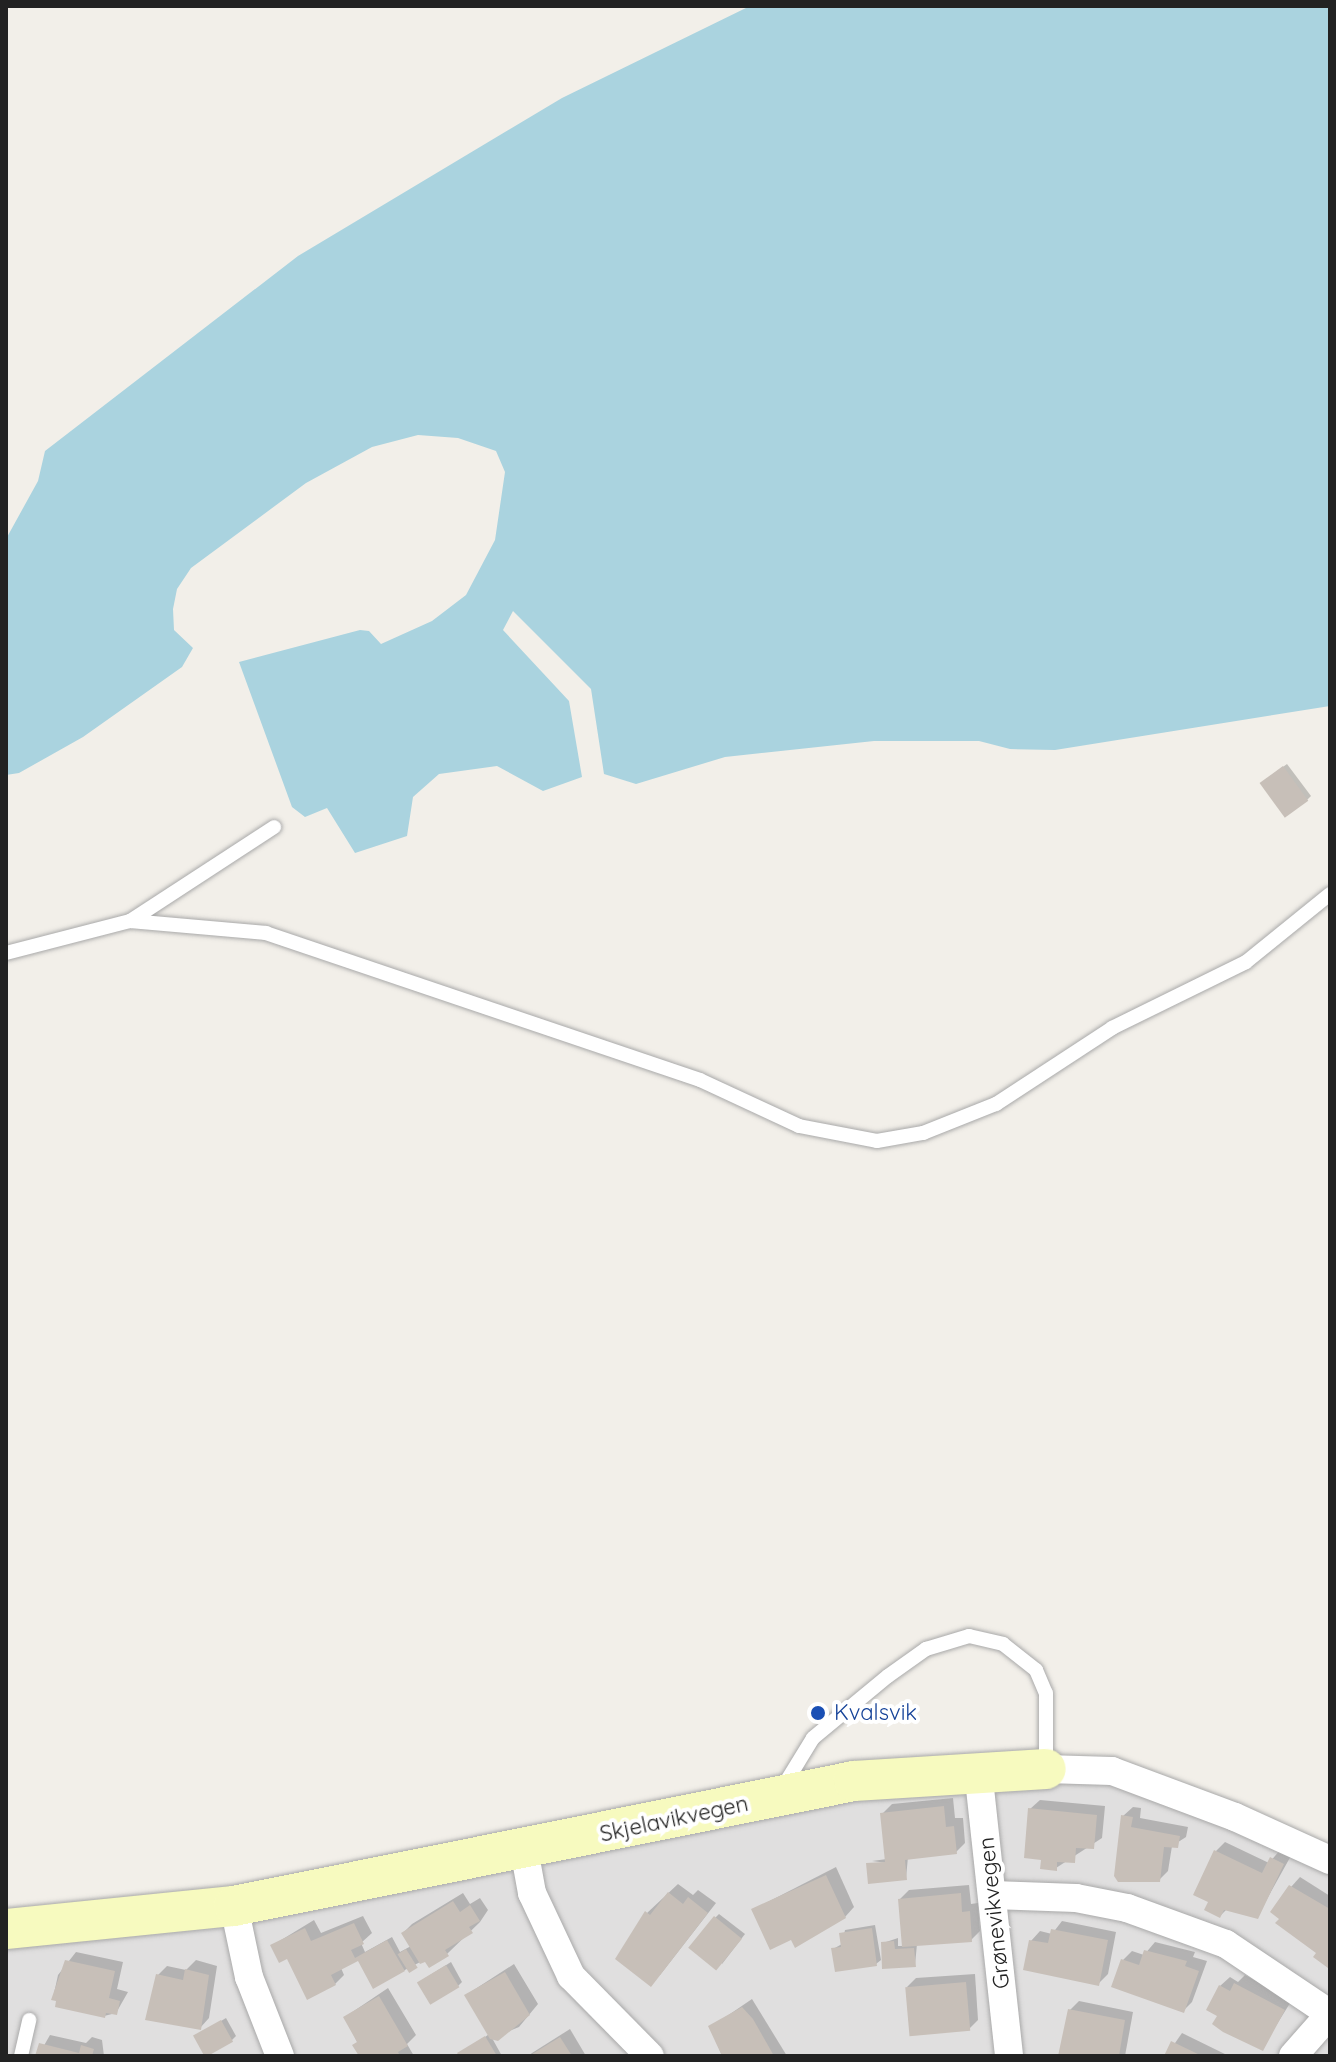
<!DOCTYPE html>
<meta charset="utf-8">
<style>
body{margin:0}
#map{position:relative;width:1336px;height:2062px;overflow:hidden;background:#f2efe9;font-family:Quicksand,sans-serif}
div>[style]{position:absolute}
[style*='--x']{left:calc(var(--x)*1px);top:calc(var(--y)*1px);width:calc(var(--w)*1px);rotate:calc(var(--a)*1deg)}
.residential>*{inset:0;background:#e0dfdf}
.water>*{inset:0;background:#aad3df}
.shadow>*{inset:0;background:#0003}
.building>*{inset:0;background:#c7bfb8;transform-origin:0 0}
.roads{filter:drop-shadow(0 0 2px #a9a9a9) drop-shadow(0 0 2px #a9a9a9)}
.service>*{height:14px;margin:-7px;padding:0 7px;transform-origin:7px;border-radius:7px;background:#fff}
.minor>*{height:28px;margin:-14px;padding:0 14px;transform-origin:14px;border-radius:14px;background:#fff}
.secondary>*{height:40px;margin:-20px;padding:0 20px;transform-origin:20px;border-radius:20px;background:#f7fabf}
.dots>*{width:22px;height:22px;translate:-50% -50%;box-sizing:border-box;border:4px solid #fff;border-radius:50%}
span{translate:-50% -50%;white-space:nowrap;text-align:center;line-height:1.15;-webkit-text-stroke:8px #fff;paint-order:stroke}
.transit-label{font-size:22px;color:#164399}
.left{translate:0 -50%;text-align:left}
.street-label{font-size:22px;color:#222}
.frame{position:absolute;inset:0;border:8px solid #222;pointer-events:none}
</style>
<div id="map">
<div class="residential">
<div style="clip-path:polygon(1120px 1778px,1330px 1854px,1330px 2056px,6px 2056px,6px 1930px,833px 1785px)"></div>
</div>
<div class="water">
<div style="clip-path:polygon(750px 6px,1330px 6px,1330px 706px,1055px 750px,1010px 749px,979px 741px,874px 741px,725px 757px,636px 784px,604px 774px,591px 689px,513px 611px,503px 630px,569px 701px,582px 777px,543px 791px,497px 766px,439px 774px,413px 797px,407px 836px,355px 853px,327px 808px,305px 817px,292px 807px,239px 662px,360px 630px,369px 631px,381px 644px,432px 621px,466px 595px,495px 540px,505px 472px,496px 451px,458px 438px,418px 435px,372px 447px,306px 483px,191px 568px,177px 589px,173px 609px,174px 630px,193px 648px,182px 667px,83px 737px,19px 773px,6px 775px,6px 539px,38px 481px,45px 451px,298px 256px,562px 98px)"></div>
</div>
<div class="shadow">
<div style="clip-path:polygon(1287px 764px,1311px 796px,1307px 800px,1265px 780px)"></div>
<div style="clip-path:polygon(953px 1798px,955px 1818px,963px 1818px,965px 1843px,956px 1852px,908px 1857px,906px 1878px,870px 1882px,868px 1864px,887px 1863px,872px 1861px,887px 1859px,882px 1814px,892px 1804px)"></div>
<div style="clip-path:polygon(1040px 1800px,1105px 1806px,1102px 1838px,1056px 1868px,1043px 1859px,1030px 1809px)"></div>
<div style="clip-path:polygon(1133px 1807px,1141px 1808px,1140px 1818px,1188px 1827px,1186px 1837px,1172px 1846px,1168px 1871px,1159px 1880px,1123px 1816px)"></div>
<div style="clip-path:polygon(1225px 1842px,1269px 1863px,1281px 1849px,1292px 1854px,1257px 1917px,1227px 1909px,1220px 1916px,1211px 1901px,1216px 1851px)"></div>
<div style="clip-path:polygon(836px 1867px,854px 1907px,845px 1917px,754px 1909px)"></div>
<div style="clip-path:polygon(1300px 1877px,1330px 1896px,1327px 1966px,1291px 1887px)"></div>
<div style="clip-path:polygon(678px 1884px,693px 1895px,698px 1890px,716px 1903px,660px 1975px,647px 1913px)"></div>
<div style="clip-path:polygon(969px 1885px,971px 1904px,978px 1903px,980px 1931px,971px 1940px,917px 1944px,915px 1965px,883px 1943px,898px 1938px,898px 1946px,903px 1946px,900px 1899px,909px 1890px)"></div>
<div style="clip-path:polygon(463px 1893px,470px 1904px,480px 1898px,488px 1910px,480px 1922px,447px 1954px,426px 1959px,374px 1986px,358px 1958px,341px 1968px,344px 1975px,335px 1984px,273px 1945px,314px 1920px,321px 1933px,363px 1916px,372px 1933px,361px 1943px,365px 1952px,392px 1937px,400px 1952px,411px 1946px,403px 1933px,412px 1924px)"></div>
<div style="clip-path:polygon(719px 1914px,745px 1934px,722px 1964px,715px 1918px)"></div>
<div style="clip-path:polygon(1062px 1921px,1116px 1932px,1108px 1974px,1099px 1983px,1031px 1941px,1040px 1931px,1052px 1934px)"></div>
<div style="clip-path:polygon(875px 1925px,881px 1960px,876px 1964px,833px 1949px,842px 1944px,845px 1930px)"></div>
<div style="clip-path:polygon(1155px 1942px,1195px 1952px,1193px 1957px,1207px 1961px,1192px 2002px,1183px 2011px,1123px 1960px,1132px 1951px,1144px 1955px)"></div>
<div style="clip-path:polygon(76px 1952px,123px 1962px,117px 1989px,128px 1992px,116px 2013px,104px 2016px,53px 1998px,58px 1975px)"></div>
<div style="clip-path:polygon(196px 1960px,217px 1966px,209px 2018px,200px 2028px,158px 1975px,167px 1966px,186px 1970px)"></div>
<div style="clip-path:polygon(451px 1962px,462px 1982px,458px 1986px,419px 1982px)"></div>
<div style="clip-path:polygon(514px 1964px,538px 2004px,519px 2027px,492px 2038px,502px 2056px,461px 2056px,489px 2034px,466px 1995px)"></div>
<div style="clip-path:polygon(975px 1974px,978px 2020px,969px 2029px,907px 1987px,916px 1978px)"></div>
<div style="clip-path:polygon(1245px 1975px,1292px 2000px,1262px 2048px,1220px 1986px,1230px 1977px,1238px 1982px)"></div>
<div style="clip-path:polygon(388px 1988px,416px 2035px,407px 2044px,414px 2056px,364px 2056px,345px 2017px)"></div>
<div style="clip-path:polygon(752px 1999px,787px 2056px,722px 2056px,711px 2027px)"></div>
<div style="clip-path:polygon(1079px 2001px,1133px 2012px,1125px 2056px,1060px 2056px,1070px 2010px)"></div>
<div style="clip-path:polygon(226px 2018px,236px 2036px,232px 2040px,196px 2036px)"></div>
<div style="clip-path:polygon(570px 2029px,586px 2056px,528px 2056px,532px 2053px)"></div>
<div style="clip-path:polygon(1182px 2033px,1229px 2056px,1166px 2056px)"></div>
<div style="clip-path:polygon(50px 2035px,86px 2043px,92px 2037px,102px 2040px,104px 2056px,38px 2056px)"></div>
</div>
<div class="building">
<div style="left:1283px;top:766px;width:43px;height:29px;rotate:54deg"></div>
<div style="clip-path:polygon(944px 1806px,946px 1827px,954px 1826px,957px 1854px,905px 1860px,907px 1880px,868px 1884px,866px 1863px,885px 1862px,880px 1813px)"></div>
<div style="clip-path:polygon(1028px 1808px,1097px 1815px,1094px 1849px,1076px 1848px,1075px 1863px,1057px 1862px,1057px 1871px,1040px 1869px,1041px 1860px,1024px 1858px)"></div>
<div style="clip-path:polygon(1121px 1815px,1133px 1817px,1131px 1827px,1180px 1836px,1178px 1848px,1164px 1847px,1160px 1882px,1118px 1882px,1114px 1876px)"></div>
<div style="clip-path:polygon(1214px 1850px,1262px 1873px,1270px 1857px,1284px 1864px,1258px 1919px,1224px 1910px,1220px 1918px,1204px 1910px,1208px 1902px,1193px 1895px)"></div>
<div style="clip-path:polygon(826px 1875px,846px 1918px,795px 1948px,791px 1940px,770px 1950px,751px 1909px)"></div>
<div style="clip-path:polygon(1289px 1885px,1330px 1909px,1328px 1968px,1313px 1957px,1316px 1953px,1275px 1923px,1279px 1919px,1270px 1912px)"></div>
<div style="clip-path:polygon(668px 1892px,683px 1904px,688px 1897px,708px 1913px,651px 1987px,615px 1959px,645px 1911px,650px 1915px)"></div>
<div style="clip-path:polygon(961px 1893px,962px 1912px,970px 1911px,972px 1942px,902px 1947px,898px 1899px)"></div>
<div style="clip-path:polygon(453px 1901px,460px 1912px,470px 1905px,480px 1921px,469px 1927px,473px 1933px,445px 1950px,449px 1956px,429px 1968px,425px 1962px,420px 1964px,401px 1933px)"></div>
<div style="left:714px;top:1916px;width:36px;height:41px;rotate:39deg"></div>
<div style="clip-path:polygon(354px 1923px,364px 1944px,351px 1950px,355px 1958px,387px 1940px,405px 1971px,373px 1989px,358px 1961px,331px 1975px,336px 1985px,307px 2000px,287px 1959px,279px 1963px,270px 1945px,305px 1928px,311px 1941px)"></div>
<div style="clip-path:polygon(872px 1928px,877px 1966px,835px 1972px,831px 1948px,841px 1947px,839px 1933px)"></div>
<div style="clip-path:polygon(1051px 1929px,1108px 1940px,1099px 1986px,1023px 1970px,1029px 1940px,1048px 1943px)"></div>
<div style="clip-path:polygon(894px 1941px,895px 1949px,914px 1948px,916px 1967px,882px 1969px,881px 1942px)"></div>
<div style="left:406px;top:1949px;width:22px;height:10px;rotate:58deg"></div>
<div style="clip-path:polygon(1144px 1950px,1187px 1961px,1185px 1966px,1199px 1971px,1184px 2013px,1111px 1987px,1121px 1959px,1139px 1965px)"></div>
<div style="clip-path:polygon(65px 1960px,115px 1971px,109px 1998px,120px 2001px,117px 2015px,106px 2013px,105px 2018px,55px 2007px,56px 2001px,51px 2000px)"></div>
<div style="left:446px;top:1965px;width:26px;height:34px;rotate:59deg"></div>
<div style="clip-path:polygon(185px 1969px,209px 1975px,201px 2030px,145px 2020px,156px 1974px,183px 1980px)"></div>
<div style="clip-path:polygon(505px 1972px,530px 2015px,498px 2041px,490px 2039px,464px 1995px)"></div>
<div style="left:966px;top:1982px;width:49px;height:61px;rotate:85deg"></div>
<div style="clip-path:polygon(1234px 1983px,1285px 2010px,1263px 2051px,1223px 2032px,1212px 2024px,1217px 2016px,1206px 2010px,1219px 1985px,1230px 1991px)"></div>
<div style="clip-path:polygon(379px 1996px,408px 2046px,398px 2052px,400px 2056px,359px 2056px,352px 2045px,357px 2042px,343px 2017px)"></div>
<div style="clip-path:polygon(742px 2007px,753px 2019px,774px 2056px,722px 2056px,708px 2026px)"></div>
<div style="clip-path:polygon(1068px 2009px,1125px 2020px,1119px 2056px,1058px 2056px)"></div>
<div style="left:221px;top:2020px;width:25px;height:32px;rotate:61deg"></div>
<div style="clip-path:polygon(485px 2036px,497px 2056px,459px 2056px,457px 2053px)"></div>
<div style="clip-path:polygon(560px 2037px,572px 2056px,529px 2056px)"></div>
<div style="clip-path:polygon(1171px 2041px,1202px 2056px,1164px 2056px)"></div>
<div style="clip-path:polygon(39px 2043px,79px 2053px,81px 2045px,94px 2049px,92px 2056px,35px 2056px)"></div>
</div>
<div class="roads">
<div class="service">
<div style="--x:130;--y:921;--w:137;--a:5"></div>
<div style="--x:266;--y:933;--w:458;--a:18.7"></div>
<div style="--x:700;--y:1080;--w:109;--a:24.9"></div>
<div style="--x:799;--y:1126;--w:79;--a:10.9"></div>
<div style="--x:877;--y:1141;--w:47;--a:-9.9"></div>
<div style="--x:923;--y:1133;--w:79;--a:-21.7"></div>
<div style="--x:996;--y:1104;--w:139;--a:-33.2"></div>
<div style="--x:1112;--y:1028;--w:149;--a:-26.2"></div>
<div style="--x:1246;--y:962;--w:108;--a:-39"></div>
<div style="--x:6;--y:953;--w:128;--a:-14.5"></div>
<div style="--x:130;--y:921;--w:172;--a:-33.1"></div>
<div style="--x:783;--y:1787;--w:57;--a:-58.5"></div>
<div style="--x:813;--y:1738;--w:97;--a:-39.6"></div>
<div style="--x:888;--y:1676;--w:47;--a:-35.4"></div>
<div style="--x:926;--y:1649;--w:45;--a:-16.8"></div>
<div style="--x:969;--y:1636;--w:35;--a:13"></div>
<div style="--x:1003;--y:1644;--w:42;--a:38.2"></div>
<div style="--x:1036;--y:1670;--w:25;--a:67"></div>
<div style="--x:1046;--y:1693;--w:75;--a:90"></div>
<div style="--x:21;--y:2056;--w:37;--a:-77"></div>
</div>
<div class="minor">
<div style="--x:1046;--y:1769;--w:66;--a:1.7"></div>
<div style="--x:1112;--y:1771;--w:131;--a:20.5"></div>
<div style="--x:1235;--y:1817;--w:104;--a:24.4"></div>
<div style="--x:978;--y:1770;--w:288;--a:83.8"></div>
<div style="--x:524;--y:1849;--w:45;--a:79.7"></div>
<div style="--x:532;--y:1893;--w:92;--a:64.8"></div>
<div style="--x:571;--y:1976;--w:112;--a:45.4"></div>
<div style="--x:993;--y:1895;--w:83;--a:2.1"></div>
<div style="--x:1076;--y:1898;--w:52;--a:11.1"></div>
<div style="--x:1127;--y:1908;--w:105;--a:20"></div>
<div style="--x:1226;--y:1944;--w:125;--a:33.9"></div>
<div style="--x:1330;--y:2014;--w:56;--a:131.4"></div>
<div style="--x:234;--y:1906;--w:73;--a:78.1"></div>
<div style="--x:249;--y:1977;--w:85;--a:68.6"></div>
</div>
<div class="secondary">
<div style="--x:6;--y:1929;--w:229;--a:-5.8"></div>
<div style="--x:234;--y:1906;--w:632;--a:-11.4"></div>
<div style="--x:854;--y:1781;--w:192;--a:-3.6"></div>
</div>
</div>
<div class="dots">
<div style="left:818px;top:1713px;background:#1a4fb4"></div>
</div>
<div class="transit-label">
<span class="left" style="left:834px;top:1713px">Kvalsvik</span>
</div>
<div class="street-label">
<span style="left:674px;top:1819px;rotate:-12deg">Skjelavikvegen</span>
<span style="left:994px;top:1913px;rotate:-96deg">Grønevikvegen</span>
</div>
<div class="frame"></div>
</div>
